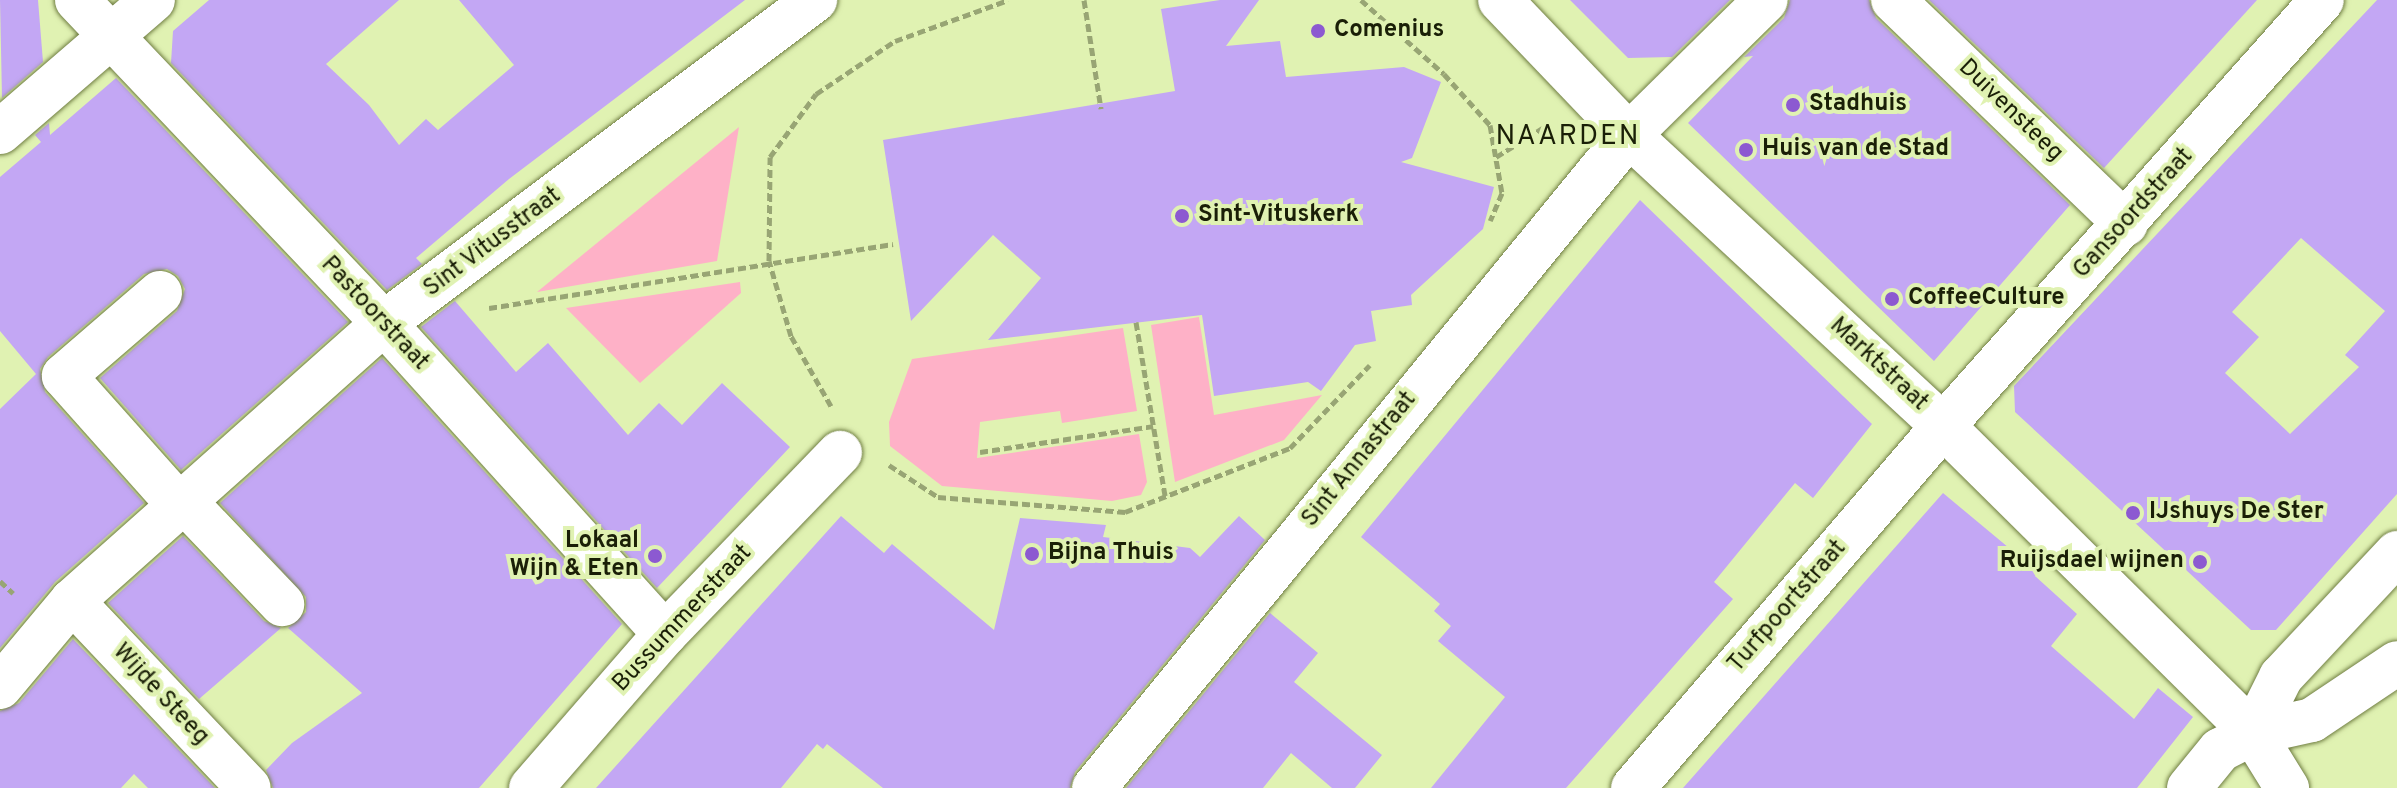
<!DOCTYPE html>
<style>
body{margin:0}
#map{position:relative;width:2397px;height:788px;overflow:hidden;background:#e0f2b2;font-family:Overpass,sans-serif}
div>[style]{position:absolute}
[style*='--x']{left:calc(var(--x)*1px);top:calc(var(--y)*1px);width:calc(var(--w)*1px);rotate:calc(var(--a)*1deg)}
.green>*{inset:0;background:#feb1c7}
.building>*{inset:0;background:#c3a7f4}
.path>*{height:5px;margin-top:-2.5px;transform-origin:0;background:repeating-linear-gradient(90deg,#98a574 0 8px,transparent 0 12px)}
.roads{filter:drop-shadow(0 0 2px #707e43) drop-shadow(0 0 2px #707e43)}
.minor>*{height:44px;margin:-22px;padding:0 22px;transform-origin:22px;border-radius:22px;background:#fff}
.dots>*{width:22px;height:22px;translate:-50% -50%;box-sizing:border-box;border:4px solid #e0f2b2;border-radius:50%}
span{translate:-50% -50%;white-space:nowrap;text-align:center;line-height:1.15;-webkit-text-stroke:8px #e0f2b2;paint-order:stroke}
.poi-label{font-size:24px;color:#1a1f07;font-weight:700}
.left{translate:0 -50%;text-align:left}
.right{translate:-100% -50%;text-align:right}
.street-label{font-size:24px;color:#1a1f07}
.quarter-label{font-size:28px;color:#1a1f07;letter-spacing:2px}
</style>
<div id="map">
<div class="green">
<div style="clip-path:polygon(739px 127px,717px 261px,537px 292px)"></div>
<div style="clip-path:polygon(740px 282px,741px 293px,640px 383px,566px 308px)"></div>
<div style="clip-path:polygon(1199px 317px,1214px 415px,1322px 395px,1284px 440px,1175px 482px,1151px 325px)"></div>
<div style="clip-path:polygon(1123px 328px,1137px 411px,1062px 423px,1060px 411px,980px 422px,977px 458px,1139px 434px,1147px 482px,1141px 495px,1112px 501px,942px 486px,890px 446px,889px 422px,912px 359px)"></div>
</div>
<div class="building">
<div style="clip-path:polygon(0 0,38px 0,43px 62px,2px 98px)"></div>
<div style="clip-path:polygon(209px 0,399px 0,326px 64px,369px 105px,399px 145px,426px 119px,438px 130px,514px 65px,459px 0,745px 0,509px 179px,416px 258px,422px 264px,387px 290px,171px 63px,173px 31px)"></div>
<div style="clip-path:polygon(1220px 0,1259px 0,1226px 46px,1280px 41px,1286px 77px,1404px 67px,1441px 82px,1412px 158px,1401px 162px,1494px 187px,1483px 229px,1411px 295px,1412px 305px,1371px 311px,1376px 341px,1355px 345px,1321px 391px,1308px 382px,1214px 396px,1202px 315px,988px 340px,1041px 278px,993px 235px,911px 321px,883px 140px,1175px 91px,1161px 9px)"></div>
<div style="clip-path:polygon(1570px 0,1730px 0,1672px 57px,1628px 58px)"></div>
<div style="clip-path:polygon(1790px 0,1869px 0,1876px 18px,2070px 205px,1934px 361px,1688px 123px,1753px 56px,1744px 57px,1784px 18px)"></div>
<div style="clip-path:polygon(1929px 0,2257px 0,2104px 168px)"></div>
<div style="clip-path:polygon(evenodd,2377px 0,2397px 0,2397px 494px,2276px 630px,2251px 630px,2015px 412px,2014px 386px,2377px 0,2301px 238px,2385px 311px,2345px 355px,2359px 367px,2290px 434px,2225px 373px,2259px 337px,2232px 312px,2301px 238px)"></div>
<div style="clip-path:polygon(116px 78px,348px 322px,181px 470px,100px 378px,177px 311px,185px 289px,178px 276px,167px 269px,144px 274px,48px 357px,40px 369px,45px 392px,144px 503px,55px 582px,0 648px,0 409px,36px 374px,0 331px,0 177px,41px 142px,35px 135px,49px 123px,50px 135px)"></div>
<div style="clip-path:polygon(1640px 200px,1872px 424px,1813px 498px,1795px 483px,1714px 582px,1733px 599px,1566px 788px,1431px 788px,1505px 697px,1438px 641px,1451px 626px,1434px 611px,1440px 604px,1361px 537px)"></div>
<div style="clip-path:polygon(455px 301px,516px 372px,548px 343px,628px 435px,659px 403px,682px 425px,722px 383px,790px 447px,657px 588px,421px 327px)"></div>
<div style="clip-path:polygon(382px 358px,622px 624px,479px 788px,273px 788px,266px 770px,292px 743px,362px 693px,288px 628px,306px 612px,306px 597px,220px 503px)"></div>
<div style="clip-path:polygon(1943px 493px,2039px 573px,2035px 576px,2077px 614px,2051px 646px,2134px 719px,2158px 688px,2193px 717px,2137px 788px,1683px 788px)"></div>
<div style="clip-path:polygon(841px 516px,884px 553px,892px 544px,994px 630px,1020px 518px,1106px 525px,1103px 537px,1190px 548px,1200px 557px,1239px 516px,1265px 540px,1075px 772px,1070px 788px,883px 788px,827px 744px,823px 749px,817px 744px,781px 788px,596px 788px)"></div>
<div style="clip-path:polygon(183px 536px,264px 621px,281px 628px,199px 699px,108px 603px)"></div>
<div style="clip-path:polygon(1270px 613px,1318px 653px,1294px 682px,1382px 755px,1355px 788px,1332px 788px,1291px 753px,1263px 788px,1126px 788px)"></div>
<div style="clip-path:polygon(73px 639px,215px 788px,148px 788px,134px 774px,121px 788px,0 788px,0 711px,19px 703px)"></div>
</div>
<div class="path">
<div style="--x:1084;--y:0;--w:110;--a:81.1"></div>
<div style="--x:1361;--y:0;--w:111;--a:41.7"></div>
<div style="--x:1444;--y:74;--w:69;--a:48"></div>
<div style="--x:1490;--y:125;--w:69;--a:80"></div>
<div style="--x:1502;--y:193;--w:30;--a:113"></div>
<div style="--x:1496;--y:157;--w:62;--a:-31.9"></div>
<div style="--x:489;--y:308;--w:409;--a:-9"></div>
<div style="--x:1136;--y:322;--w:176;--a:80.5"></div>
<div style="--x:831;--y:406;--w:81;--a:-119.7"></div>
<div style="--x:791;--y:336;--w:78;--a:-106.3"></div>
<div style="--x:769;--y:261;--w:104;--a:-89.4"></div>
<div style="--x:770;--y:157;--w:78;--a:-53.9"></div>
<div style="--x:816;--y:94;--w:95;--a:-33.9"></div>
<div style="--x:895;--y:41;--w:120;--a:-19.9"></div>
<div style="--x:980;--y:452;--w:175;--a:-8.5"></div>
<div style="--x:889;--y:465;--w:59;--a:33.1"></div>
<div style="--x:938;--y:497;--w:188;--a:4.6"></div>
<div style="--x:1125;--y:512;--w:177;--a:-21.2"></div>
<div style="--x:1290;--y:448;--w:115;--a:-46.1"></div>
<div style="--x:0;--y:581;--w:18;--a:43"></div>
</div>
<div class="roads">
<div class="minor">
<div style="--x:77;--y:0;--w:446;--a:46.5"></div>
<div style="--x:384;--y:323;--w:419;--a:47.9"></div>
<div style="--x:1500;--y:0;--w:187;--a:46.3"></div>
<div style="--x:1629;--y:135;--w:428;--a:42.8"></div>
<div style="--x:1943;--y:426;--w:436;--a:44.7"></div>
<div style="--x:2253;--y:733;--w:65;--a:58.3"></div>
<div style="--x:1893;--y:0;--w:323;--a:43.9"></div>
<div style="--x:0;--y:132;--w:202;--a:-40.8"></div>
<div style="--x:160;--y:293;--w:127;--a:139.2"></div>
<div style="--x:64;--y:376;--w:171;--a:48.3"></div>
<div style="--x:183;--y:500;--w:144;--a:46.4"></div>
<div style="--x:72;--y:601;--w:257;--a:46.6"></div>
<div style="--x:0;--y:687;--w:112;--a:-50.1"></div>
<div style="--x:72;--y:601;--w:418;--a:-41.7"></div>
<div style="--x:384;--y:323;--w:539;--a:-36.85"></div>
<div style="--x:2253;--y:733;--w:63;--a:-63.4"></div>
<div style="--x:2281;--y:677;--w:170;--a:-46.9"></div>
<div style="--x:531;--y:788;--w:204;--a:-49"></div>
<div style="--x:665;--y:634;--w:252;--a:-46"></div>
<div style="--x:1094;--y:788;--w:844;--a:-50.67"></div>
<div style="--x:1629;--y:135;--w:192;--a:-44.6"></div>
<div style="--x:1633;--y:788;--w:477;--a:-49.4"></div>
<div style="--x:1943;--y:426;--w:570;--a:-48.34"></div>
<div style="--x:2189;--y:788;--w:49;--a:-50.8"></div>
<div style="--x:2220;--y:750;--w:37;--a:-27"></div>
<div style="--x:2253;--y:733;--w:60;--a:-12.4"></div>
<div style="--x:2312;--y:720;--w:102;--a:-33.8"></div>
</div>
</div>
<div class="dots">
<div style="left:1318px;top:31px;background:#8c59d1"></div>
<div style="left:1793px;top:105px;background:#8c59d1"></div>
<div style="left:1746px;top:150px;background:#8c59d1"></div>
<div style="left:1182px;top:216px;background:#8c59d1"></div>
<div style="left:1892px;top:299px;background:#8c59d1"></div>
<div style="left:2133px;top:513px;background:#8c59d1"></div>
<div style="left:1032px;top:554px;background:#8c59d1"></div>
<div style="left:655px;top:556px;background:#8c59d1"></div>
<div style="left:2200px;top:562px;background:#8c59d1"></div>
</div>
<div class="poi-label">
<span class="left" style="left:1334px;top:31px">Comenius</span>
<span class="left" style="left:1809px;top:105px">Stadhuis</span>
<span class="left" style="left:1762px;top:150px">Huis van de Stad</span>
<span class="left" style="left:1198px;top:216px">Sint-Vituskerk</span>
<span class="left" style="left:1908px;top:299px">CoffeeCulture</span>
<span class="left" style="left:2149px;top:513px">IJshuys De Ster</span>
<span class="right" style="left:639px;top:556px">Lokaal<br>Wijn &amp; Eten</span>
<span class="left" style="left:1048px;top:554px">Bijna Thuis</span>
<span class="right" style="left:2184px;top:562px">Ruijsdael wijnen</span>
</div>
<div class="street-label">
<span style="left:2010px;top:111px;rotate:44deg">Duivensteeg</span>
<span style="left:2134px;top:214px;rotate:-48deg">Gansoordstraat</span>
<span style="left:493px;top:243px;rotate:-37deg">Sint Vitusstraat</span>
<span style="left:374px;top:314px;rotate:47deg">Pastoorstraat</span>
<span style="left:1878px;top:365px;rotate:43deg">Marktstraat</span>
<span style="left:1360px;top:460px;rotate:-51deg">Sint Annastraat</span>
<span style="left:1788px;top:607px;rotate:-49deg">Turfpoortstraat</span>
<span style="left:683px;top:619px;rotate:-47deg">Bussummerstraat</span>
<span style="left:160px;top:695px;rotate:47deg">Wijde Steeg</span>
</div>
<div class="quarter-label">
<span style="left:1568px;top:137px">NAARDEN</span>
</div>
</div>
